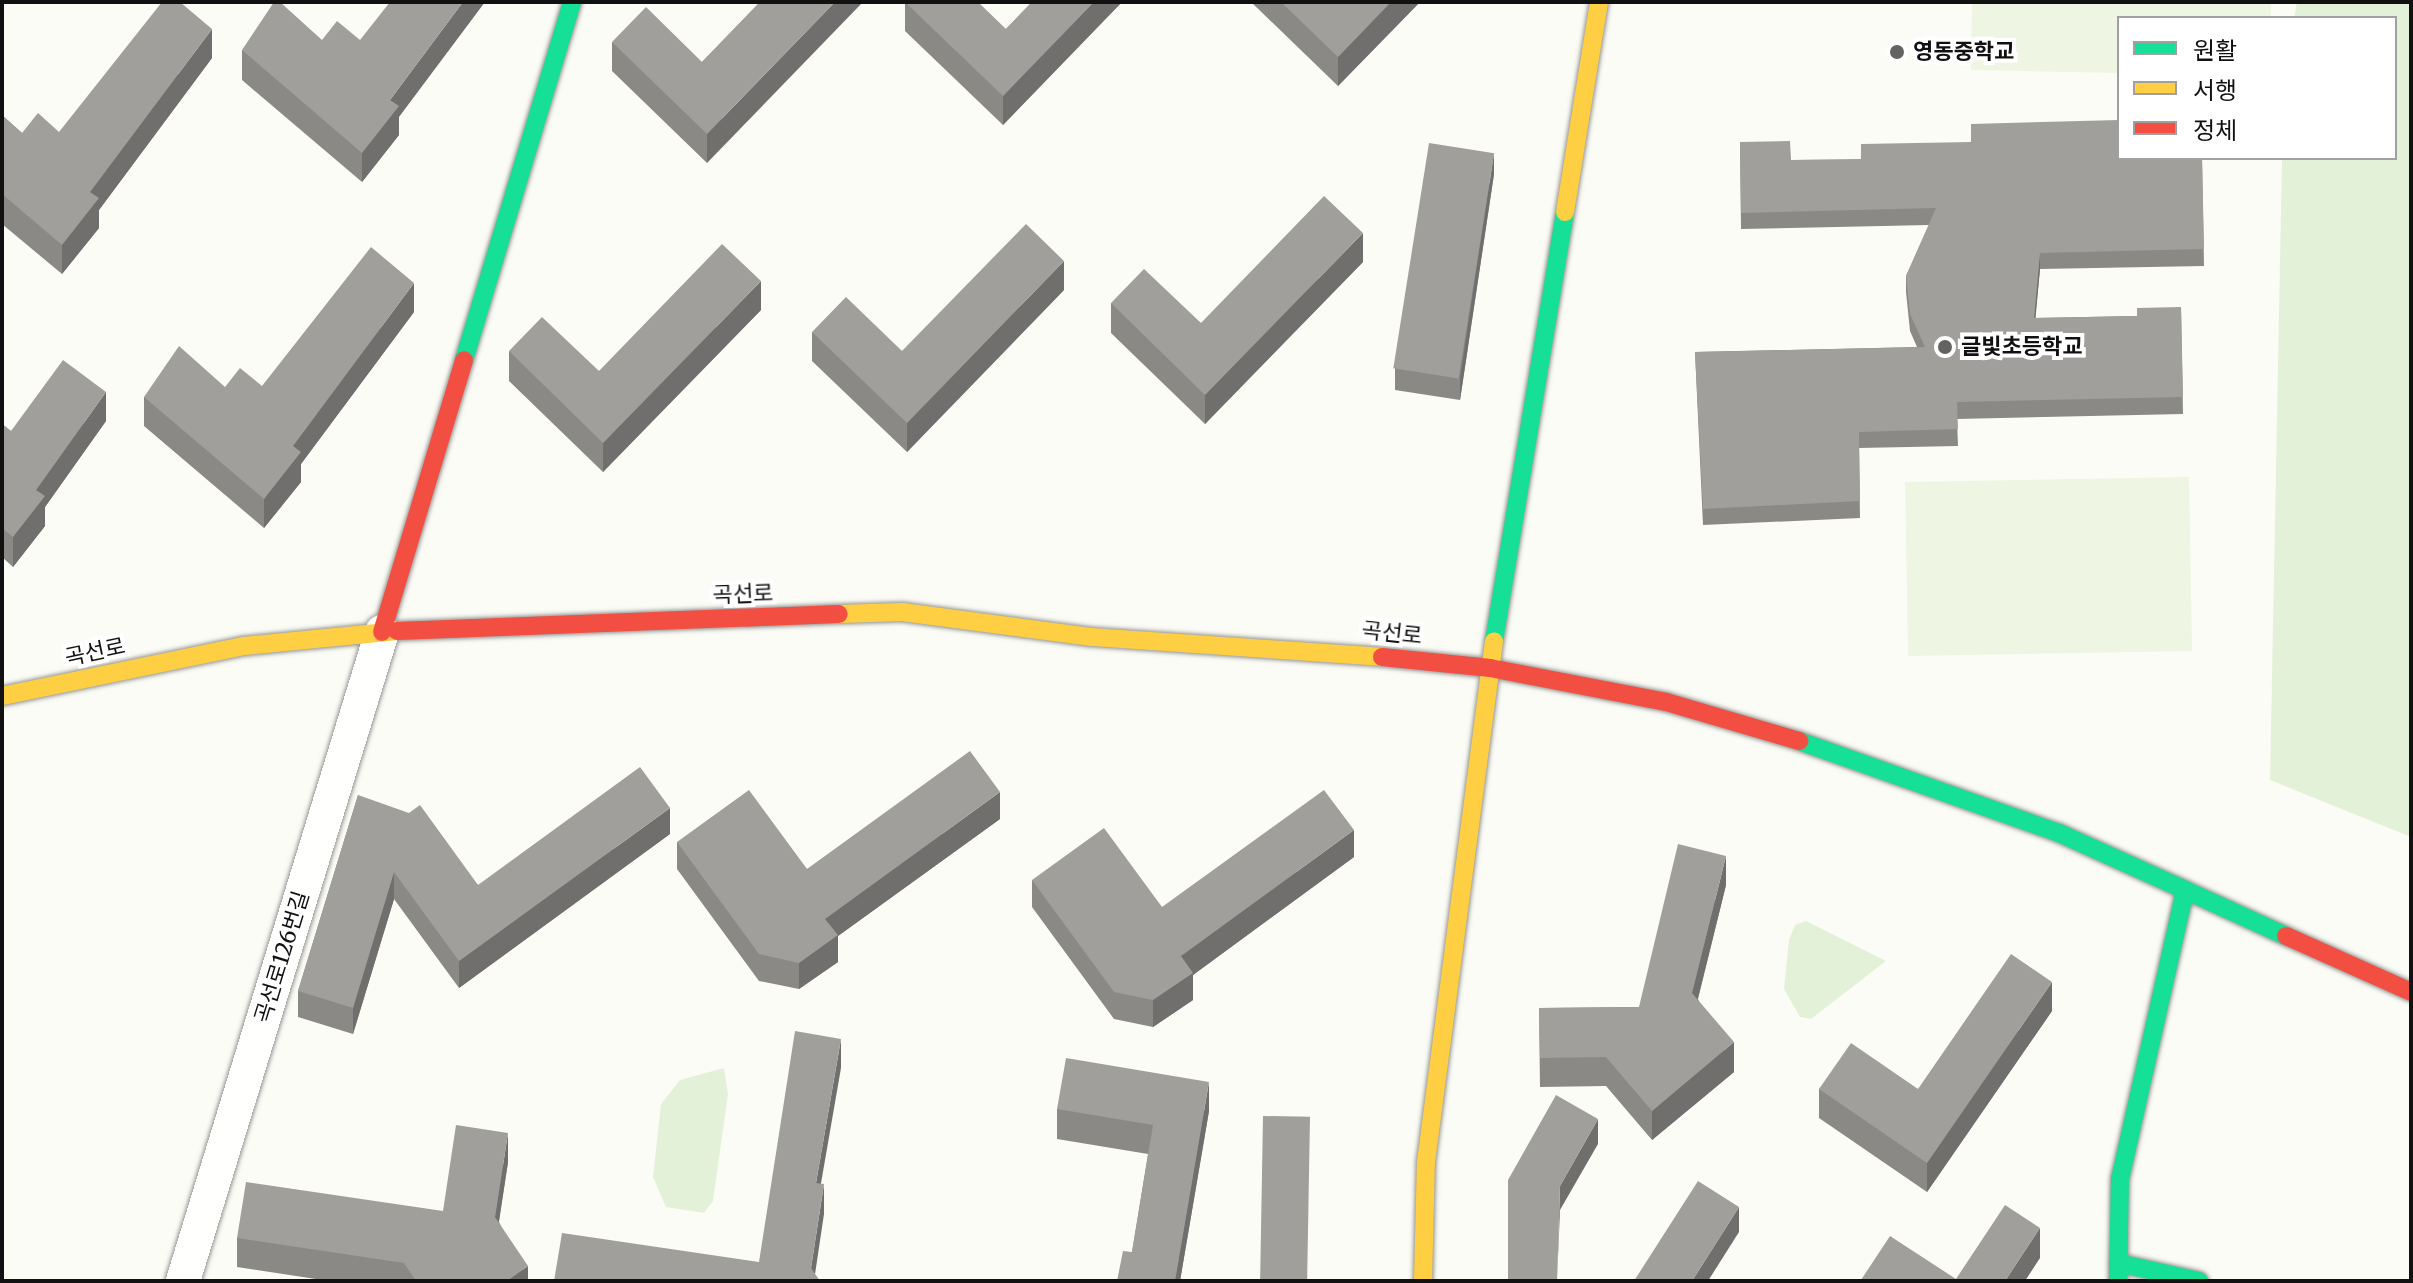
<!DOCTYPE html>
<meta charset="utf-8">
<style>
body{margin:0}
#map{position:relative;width:2413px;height:1283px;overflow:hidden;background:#fcfcf7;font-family:Merriweather,"Noto Sans KR",serif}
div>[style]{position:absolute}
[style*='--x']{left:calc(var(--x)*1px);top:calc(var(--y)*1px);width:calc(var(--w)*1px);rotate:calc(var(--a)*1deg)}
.green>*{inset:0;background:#e4f1d9}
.pitch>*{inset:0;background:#eef5e2;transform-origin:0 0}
.roads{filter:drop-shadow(0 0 2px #979795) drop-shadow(0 0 2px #979795)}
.street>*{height:34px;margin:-17px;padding:0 17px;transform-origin:17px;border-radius:17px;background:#fffffe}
.fast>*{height:18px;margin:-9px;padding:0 9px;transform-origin:9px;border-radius:9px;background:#16e098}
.slow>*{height:18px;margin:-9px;padding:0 9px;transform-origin:9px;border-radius:9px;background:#ffcf43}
.jam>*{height:18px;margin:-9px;padding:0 9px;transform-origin:9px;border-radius:9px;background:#f24e42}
.wall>*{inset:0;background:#8a8986}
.shaded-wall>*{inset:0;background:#706f6d}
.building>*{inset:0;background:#a09f9c;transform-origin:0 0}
.dots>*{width:22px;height:22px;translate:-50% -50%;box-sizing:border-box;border:4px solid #fff;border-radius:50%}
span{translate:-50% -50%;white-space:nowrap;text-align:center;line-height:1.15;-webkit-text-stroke:8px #fff;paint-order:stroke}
.poi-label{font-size:22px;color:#111;font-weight:700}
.left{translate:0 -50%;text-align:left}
.street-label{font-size:22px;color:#111}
.frame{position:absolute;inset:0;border:4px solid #111;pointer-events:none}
.legend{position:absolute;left:2117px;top:16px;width:280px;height:144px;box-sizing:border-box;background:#fff;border:2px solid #a0a0a0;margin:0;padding:10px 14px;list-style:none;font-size:24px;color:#111}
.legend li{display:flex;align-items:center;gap:16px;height:40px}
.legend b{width:40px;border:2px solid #a0a0a0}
</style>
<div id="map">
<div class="green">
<div style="clip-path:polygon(2297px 2px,2411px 2px,2411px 837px,2270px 780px,2282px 158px,2395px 158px,2395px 18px,2294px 18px)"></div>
<div style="clip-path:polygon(1806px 921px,1886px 961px,1811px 1019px,1800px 1017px,1784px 989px,1789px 940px,1795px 925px)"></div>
<div style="clip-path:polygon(724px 1068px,728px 1094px,713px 1201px,704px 1213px,666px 1207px,653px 1177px,661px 1104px,680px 1080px)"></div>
</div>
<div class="pitch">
<div style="clip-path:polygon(1972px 2px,2271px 2px,2271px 18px,2119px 18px,2119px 73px,1971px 70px)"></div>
<div style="left:2189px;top:477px;width:174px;height:284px;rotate:89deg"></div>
</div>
<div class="roads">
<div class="street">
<div style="--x:183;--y:1281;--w:679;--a:-72.95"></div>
</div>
<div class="fast">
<div style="--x:464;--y:360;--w:374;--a:-73.2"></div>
<div style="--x:1494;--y:641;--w:435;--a:-80.6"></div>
<div style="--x:1799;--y:741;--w:276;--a:19.5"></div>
<div style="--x:2059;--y:833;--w:138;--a:24.3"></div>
<div style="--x:2118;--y:1263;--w:83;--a:12.5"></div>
<div style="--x:2118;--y:1281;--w:102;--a:-88.9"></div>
<div style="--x:2120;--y:1179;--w:296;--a:-77.3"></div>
<div style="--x:2185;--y:890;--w:111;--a:24.5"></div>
</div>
<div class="slow">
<div style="--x:1565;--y:212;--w:213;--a:-80.8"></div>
<div style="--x:839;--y:614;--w:63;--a:-1.8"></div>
<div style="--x:902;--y:612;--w:192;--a:7.5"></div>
<div style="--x:1092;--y:637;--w:291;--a:3.9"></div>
<div style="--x:2;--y:696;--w:247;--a:-11.7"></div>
<div style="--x:244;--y:646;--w:154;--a:-5.6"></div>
<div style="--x:1423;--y:1281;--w:119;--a:-88.6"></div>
<div style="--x:1426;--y:1162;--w:525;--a:-82.56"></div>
</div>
<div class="jam">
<div style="--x:397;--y:631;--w:442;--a:-2.2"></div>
<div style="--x:382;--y:632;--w:284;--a:-73.2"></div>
<div style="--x:1382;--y:657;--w:109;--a:5.8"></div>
<div style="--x:1490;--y:668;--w:179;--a:10.9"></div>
<div style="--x:1666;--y:702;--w:139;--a:16.3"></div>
<div style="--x:2286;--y:936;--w:137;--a:24.1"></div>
</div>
</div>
<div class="wall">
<div style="clip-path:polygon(760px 2px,707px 163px,612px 71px,612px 42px,702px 62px)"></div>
<div style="clip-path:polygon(905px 2px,1006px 29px,1032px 2px,1122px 2px,1003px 125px,905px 31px)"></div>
<div style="clip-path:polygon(1251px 2px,1420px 2px,1338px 86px)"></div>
<div style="clip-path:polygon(242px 50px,399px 117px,399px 135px,362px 182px,242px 80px)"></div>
<div style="clip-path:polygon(212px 58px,99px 210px,99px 228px,62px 274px,2px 224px,2px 115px,22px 133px,59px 132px)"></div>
<div style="clip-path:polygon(1740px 142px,1791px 160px,2202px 158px,2204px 266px,2040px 269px,2035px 318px,2137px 316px,2181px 307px,2183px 414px,1957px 419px,1958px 446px,1859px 448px,1860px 518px,1703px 525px,1695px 352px,1917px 347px,1910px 331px,1906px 292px,1906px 276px,1929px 225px,1741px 229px)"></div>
<div style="clip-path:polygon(1494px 174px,1460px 400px,1395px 390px,1395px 368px)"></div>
<div style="clip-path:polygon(1363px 262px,1205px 424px,1111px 333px,1111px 303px,1201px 323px)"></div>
<div style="clip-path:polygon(1064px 290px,907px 452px,812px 361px,812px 332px,902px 351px)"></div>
<div style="clip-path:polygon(761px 310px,603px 472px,509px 381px,509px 351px,599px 371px)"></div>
<div style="clip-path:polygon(414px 312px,301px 464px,301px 482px,264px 528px,144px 426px,144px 397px,225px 387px,262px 386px)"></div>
<div style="clip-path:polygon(106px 421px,45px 507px,45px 526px,13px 567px,2px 557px,2px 424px,11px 431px)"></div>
<div style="clip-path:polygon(358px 795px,478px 885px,670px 834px,459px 988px,394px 899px,353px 1034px,298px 1017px,298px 991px)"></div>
<div style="clip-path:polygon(1000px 819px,838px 936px,838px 962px,799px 989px,759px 981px,677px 869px,677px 842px,807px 869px)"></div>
<div style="clip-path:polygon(1354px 857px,1193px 975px,1193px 1000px,1153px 1027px,1114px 1019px,1032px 907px,1032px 880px,1162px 907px)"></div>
<div style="clip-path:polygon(1726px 885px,1698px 999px,1734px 1072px,1652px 1140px,1606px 1086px,1540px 1087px,1539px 1008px,1639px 1007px)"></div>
<div style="clip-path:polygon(2052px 1011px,1927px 1192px,1819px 1118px,1819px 1089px,1918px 1089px)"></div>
<div style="clip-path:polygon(1057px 1109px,1209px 1111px,1180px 1281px,1117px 1281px,1132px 1252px,1148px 1154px,1057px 1139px)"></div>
<div style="clip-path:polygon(508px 1162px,499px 1222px,528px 1281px,329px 1281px,237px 1267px,237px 1238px,443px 1211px)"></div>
</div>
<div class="shaded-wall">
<div style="clip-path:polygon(463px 2px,485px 2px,399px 117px,399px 135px,362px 182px,362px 153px,390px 100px)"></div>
<div style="clip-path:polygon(835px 2px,863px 2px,707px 163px,707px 134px)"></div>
<div style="clip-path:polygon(1094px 2px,1122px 2px,1003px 125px,1003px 96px)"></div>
<div style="clip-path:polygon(1391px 2px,1420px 2px,1338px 86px,1338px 57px)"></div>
<div style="clip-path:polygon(212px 29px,212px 58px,99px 210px,99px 228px,62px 274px,62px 245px,90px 192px)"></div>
<div style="clip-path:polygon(1494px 153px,1494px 174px,1460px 400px,1460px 378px)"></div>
<div style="clip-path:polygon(1363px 233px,1363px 262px,1205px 424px,1205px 395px)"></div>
<div style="clip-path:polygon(2040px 253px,2040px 269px,2034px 335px,2034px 318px)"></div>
<div style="clip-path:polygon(1064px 261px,1064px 290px,907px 452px,907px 423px)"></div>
<div style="clip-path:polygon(761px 281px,761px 310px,603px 472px,603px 443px)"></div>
<div style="clip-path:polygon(414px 283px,414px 312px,301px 464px,301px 482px,264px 528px,264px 499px,293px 446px)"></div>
<div style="clip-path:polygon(106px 392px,106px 421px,45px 507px,45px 526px,13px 567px,13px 537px,36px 490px)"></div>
<div style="clip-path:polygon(1000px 792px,1000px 819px,838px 936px,838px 962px,799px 989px,799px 963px,825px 919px)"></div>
<div style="clip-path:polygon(670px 808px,670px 834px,459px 988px,459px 961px)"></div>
<div style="clip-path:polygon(1354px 830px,1354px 857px,1193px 975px,1193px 1000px,1153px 1027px,1153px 1000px,1181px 956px)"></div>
<div style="clip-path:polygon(1726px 856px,1726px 885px,1692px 1022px,1692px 993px)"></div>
<div style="clip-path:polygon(394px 872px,394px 899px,353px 1034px,353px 1008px)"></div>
<div style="clip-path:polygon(2052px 982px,2052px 1011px,1927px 1192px,1927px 1163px)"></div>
<div style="clip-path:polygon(841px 1039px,841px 1068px,816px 1212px,816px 1183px)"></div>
<div style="clip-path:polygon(1734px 1042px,1734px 1072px,1652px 1140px,1652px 1111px)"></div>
<div style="clip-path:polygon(1209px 1082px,1209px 1111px,1180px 1281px,1175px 1281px)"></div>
<div style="clip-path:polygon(1598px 1119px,1598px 1144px,1560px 1210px,1557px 1281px,1560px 1186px)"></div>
<div style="clip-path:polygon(508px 1133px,508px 1162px,495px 1246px,495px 1217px)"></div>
<div style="clip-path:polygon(824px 1184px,824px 1214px,814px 1281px,811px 1268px)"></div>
<div style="clip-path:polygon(1739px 1207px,1739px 1232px,1708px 1281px,1692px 1281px)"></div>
<div style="clip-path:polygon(2040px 1228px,2040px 1258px,2025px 1281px,2005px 1281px)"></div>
<div style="clip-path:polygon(528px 1266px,528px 1281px,507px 1281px)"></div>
</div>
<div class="building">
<div style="clip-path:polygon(162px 2px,180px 2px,212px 29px,90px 192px,99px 198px,62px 245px,2px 194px,2px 115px,22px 133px,38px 113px,59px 132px)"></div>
<div style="clip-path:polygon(274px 2px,280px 2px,322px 40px,337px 21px,360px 40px,390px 2px,463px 2px,390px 100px,399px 106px,362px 153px,242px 50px)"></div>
<div style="clip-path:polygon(760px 2px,835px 2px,707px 134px,612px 42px,646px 7px,702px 62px)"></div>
<div style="clip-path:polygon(905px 2px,978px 2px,1006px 29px,1032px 2px,1094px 2px,1003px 96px)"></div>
<div style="clip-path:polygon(1281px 2px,1391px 2px,1338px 57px)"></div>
<div style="clip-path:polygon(2119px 120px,2119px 158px,2202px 158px,2204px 249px,2040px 253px,2034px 318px,2137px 316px,2137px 308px,2181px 307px,2183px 397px,1957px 402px,1958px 429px,1859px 432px,1860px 501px,1703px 509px,1695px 352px,1925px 347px,1910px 314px,1906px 276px,1936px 208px,1741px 213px,1740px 142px,1790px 141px,1791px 160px,1861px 159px,1861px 144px,1971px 142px,1971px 124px)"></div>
<div style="left:1429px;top:143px;width:66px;height:228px;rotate:9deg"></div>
<div style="clip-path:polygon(1324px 196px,1363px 233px,1205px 395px,1111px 303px,1144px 269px,1201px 323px)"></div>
<div style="clip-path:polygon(1026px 224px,1064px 261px,907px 423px,812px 332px,846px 297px,902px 351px)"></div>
<div style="clip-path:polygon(722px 244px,761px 281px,603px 443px,509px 351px,542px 317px,599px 371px)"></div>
<div style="clip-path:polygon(371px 247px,414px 283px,293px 446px,301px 452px,264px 499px,144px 397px,179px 346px,225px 387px,240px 368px,262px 386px)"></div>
<div style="clip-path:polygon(63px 360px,106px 392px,36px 490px,45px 496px,13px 537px,2px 528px,2px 424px,11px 431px)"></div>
<div style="clip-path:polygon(970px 751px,1000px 792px,825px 919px,838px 935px,799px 963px,759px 954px,677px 842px,749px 790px,807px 869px)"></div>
<div style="clip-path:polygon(640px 767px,670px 808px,459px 961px,394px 872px,353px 1008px,298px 991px,358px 795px,409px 813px,420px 805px,478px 885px)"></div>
<div style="clip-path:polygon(1324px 790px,1354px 830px,1181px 956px,1193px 973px,1153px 1000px,1114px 992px,1032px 880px,1104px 828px,1162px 907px)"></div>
<div style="clip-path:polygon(1678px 844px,1726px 856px,1692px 993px,1734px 1042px,1652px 1111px,1606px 1057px,1540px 1058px,1539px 1008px,1639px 1007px)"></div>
<div style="clip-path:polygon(2011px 954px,2052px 982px,1927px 1163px,1819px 1089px,1851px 1043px,1918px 1089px)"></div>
<div style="clip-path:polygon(795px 1031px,841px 1039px,816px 1183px,824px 1184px,811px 1268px,820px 1281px,554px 1281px,562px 1233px,759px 1262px)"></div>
<div style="clip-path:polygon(1066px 1058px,1209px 1082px,1175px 1281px,1117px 1281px,1123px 1251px,1132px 1252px,1153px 1125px,1057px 1109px)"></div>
<div style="clip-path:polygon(1556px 1095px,1598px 1119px,1560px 1186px,1557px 1281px,1508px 1281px,1508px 1180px)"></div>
<div style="left:1263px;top:1116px;width:47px;height:165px;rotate:1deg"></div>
<div style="clip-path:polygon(456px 1125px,508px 1133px,495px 1217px,528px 1266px,507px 1281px,416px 1281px,404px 1263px,237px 1238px,246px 1182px,443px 1211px)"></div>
<div style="clip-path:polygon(1698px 1181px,1739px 1207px,1692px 1281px,1634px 1281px)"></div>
<div style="clip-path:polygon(2005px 1205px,2040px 1228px,2005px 1281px,1863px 1281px,1861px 1280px,1890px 1236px,1956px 1279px)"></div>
</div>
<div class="dots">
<div style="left:1897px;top:52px;background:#636362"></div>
<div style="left:1945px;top:347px;background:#636362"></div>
</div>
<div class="poi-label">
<span class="left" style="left:1913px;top:52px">영동중학교</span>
<span class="left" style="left:1961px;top:347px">글빛초등학교</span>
</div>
<div class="street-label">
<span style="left:743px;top:594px;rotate:-2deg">곡선로</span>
<span style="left:1392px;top:633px;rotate:6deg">곡선로</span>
<span style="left:95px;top:652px;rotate:-12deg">곡선로</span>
<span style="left:282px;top:957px;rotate:-73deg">곡선로126번길</span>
</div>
<div class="frame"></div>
<ul class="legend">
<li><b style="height:10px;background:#16e098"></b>원활</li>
<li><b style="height:10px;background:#ffcf43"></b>서행</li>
<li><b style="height:10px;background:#f24e42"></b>정체</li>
</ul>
</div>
